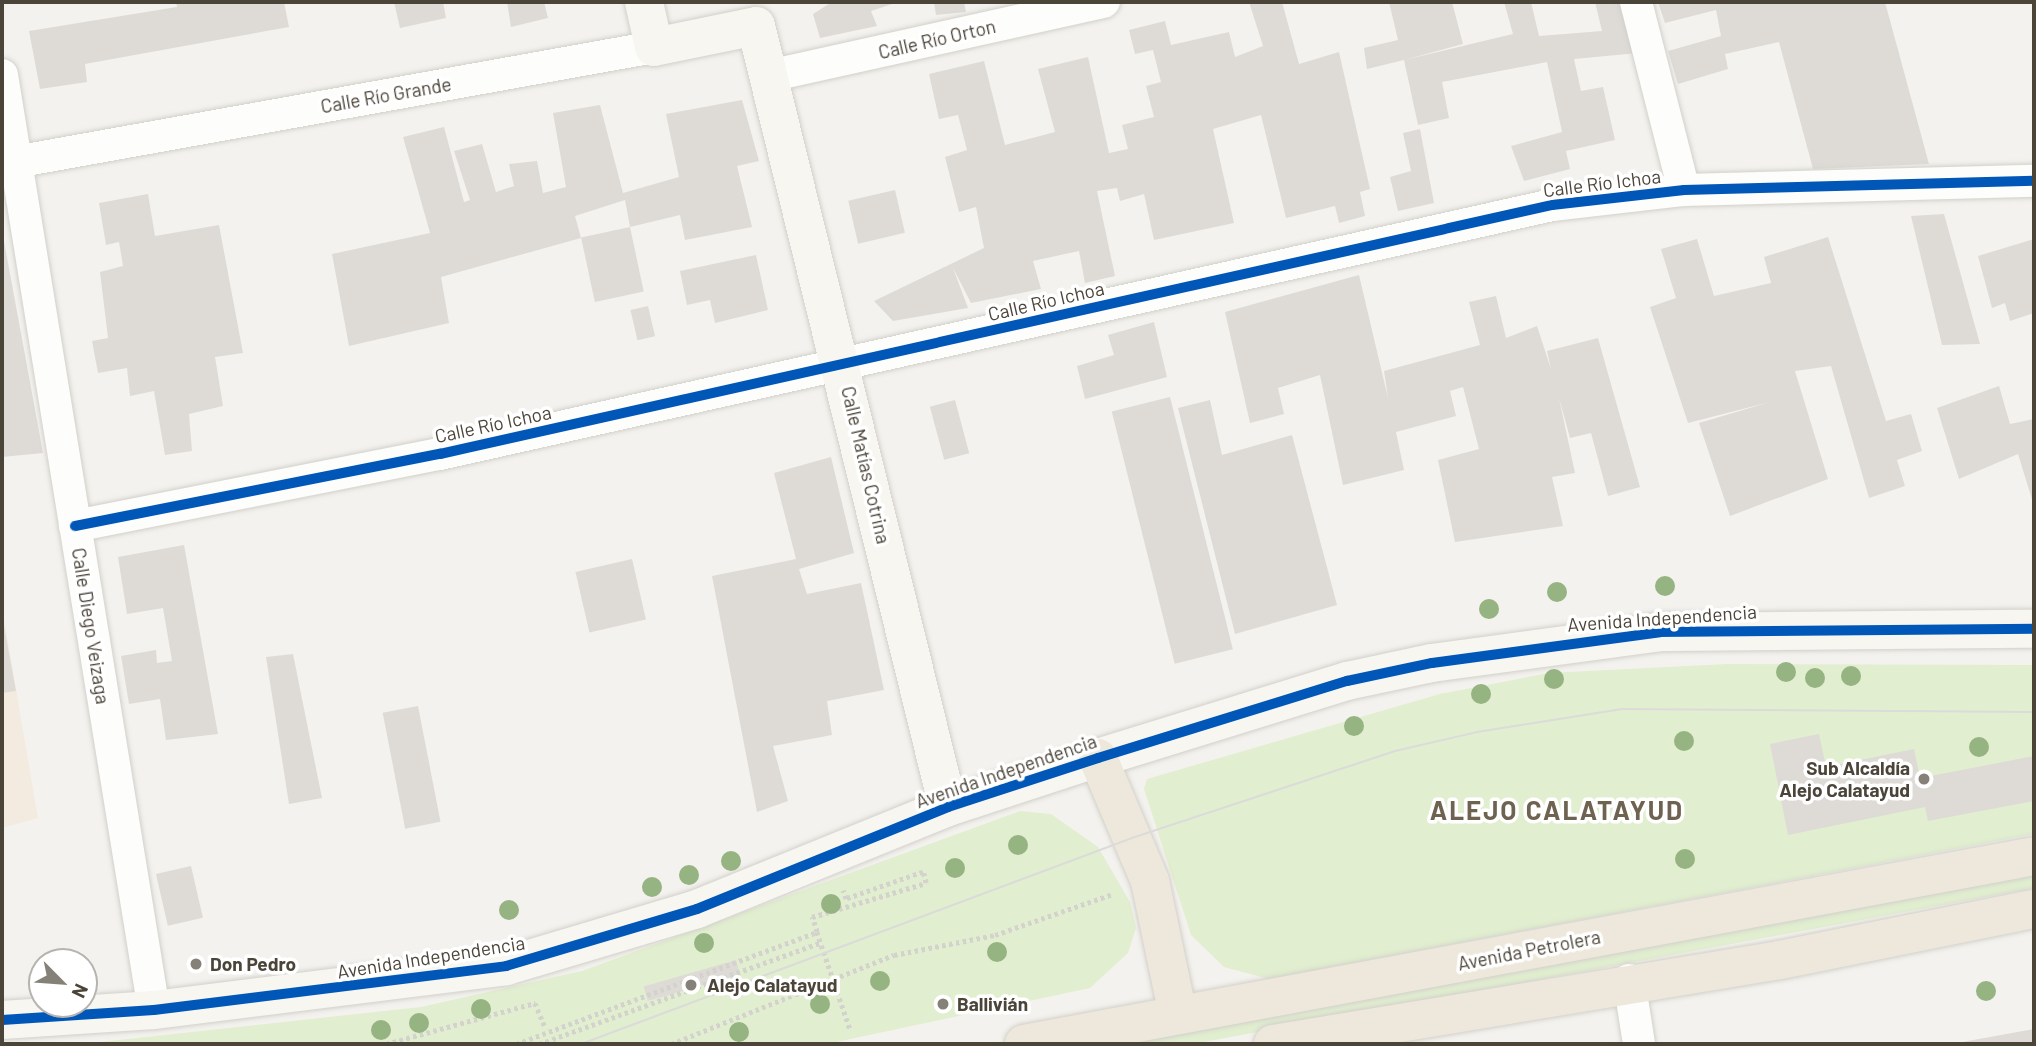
<!DOCTYPE html>
<meta charset="utf-8">
<style>
body{margin:0}
#map{position:relative;width:2036px;height:1046px;overflow:hidden;background:#f4f2ee;font-family:Barlow,sans-serif}
div>[style]{position:absolute}
[style*='--x']{left:calc(var(--x)*1px);top:calc(var(--y)*1px);width:calc(var(--w)*1px);rotate:calc(var(--a)*1deg)}
.commercial>*{inset:0;background:#f3ebdf}
.green>*{inset:0;background:#e1eecf}
.building>*{inset:0;background:#dedbd6;transform-origin:0 0}
.path>*{height:4.5px;margin-top:-2.25px;transform-origin:0;background:repeating-linear-gradient(90deg,#d3d2cc 0 3.5px,transparent 0 7px)}
.roads{filter:drop-shadow(0 0 2px #d2d0cb) drop-shadow(0 0 2px #d2d0cb)}
.street>*{height:32px;margin:-16px;padding:0 16px;transform-origin:16px;border-radius:16px;background:#fdfdfc}
.secondary>*{height:38px;margin:-19px;padding:0 19px;transform-origin:19px;border-radius:19px;background:#f7f6f1}
.highway>*{height:38px;margin:-19px;padding:0 19px;transform-origin:19px;border-radius:19px;background:#ede8db}
.tram>*{height:2px;margin:-1px;padding:0 1px;transform-origin:1px;border-radius:1px;background:#dbdbda}
.cycleway>*{height:10px;margin:-5px;padding:0 5px;transform-origin:5px;border-radius:5px;background:#0057b8}
.trees>*{width:20px;height:20px;margin:-10px;border-radius:50%;background:#96b382}
.dots>*{width:19px;height:19px;translate:-50% -50%;box-sizing:border-box;border:4px solid #fff;border-radius:50%}
span{translate:-50% -50%;white-space:nowrap;text-align:center;line-height:1.15;-webkit-text-stroke:7px #fff;paint-order:stroke}
.street-label{font-size:19px;color:#4b4439}
.poi-label{font-size:19px;color:#4b4439;font-weight:700}
.right{translate:-100% -50%;text-align:right}
.left{translate:0 -50%;text-align:left}
.district-label{font-size:26px;color:#6e6250;font-weight:700;letter-spacing:2px}
.frame{position:absolute;inset:0;border:4px solid #4b4439;pointer-events:none}
.north{position:absolute;left:28px;top:948px;width:70px;height:70px;box-sizing:border-box;background:#fff;border:2px solid #b7b4b0;border-radius:50%;rotate:115deg;font-size:19px;font-weight:700;line-height:28px;text-align:center;color:#4b4439}
.north::after{content:'';display:block;margin:auto;width:24px;height:32px;background:#868178;clip-path:polygon(50% 0,100% 100%,50% 72%,0 100%)}
</style>
<div id="map">
<div class="commercial">
<div style="clip-path:polygon(2px 607px,38px 818px,2px 828px)"></div>
</div>
<div class="green">
<div style="clip-path:polygon(1727px 664px,2034px 665px,2034px 834px,1269px 979px,1224px 967px,1191px 935px,1144px 789px,1147px 779px,1440px 694px,1549px 673px)"></div>
<div style="clip-path:polygon(1020px 811px,1051px 814px,1098px 847px,1130px 902px,1136px 928px,1128px 953px,1090px 988px,827px 1044px,82px 1044px,421px 1007px,582px 971px)"></div>
<div style="clip-path:polygon(2034px 872px,2034px 888px,1193px 1044px,1128px 1044px)"></div>
</div>
<div class="building">
<div style="clip-path:polygon(176px 2px,284px 2px,289px 27px,85px 64px,87px 82px,40px 89px,29px 31px,177px 7px)"></div>
<div style="clip-path:polygon(394px 2px,443px 2px,446px 18px,400px 28px)"></div>
<div style="clip-path:polygon(507px 2px,544px 2px,548px 18px,511px 27px)"></div>
<div style="clip-path:polygon(832px 2px,898px 2px,871px 11px,877px 26px,820px 38px,813px 14px)"></div>
<div style="clip-path:polygon(934px 2px,964px 2px,966px 12px,936px 15px)"></div>
<div style="clip-path:polygon(1249px 2px,1282px 2px,1299px 64px,1339px 52px,1370px 189px,1360px 192px,1365px 216px,1339px 223px,1335px 206px,1286px 218px,1261px 115px,1213px 129px,1234px 223px,1154px 240px,1144px 194px,1120px 201px,1117px 188px,1097px 191px,1115px 276px,1085px 283px,1079px 251px,1033px 261px,1041px 289px,971px 303px,953px 268px,968px 308px,893px 321px,874px 301px,984px 248px,976px 207px,959px 212px,945px 157px,967px 150px,958px 115px,939px 119px,929px 74px,984px 61px,1005px 145px,1055px 132px,1038px 69px,1088px 57px,1109px 153px,1128px 149px,1122px 125px,1154px 117px,1146px 86px,1161px 82px,1153px 50px,1135px 54px,1129px 30px,1165px 21px,1171px 45px,1229px 32px,1235px 57px,1263px 46px)"></div>
<div style="clip-path:polygon(1389px 2px,1452px 2px,1463px 44px,1404px 60px,1513px 34px,1504px 2px,1531px 2px,1539px 36px,1602px 31px,1595px 2px,1625px 2px,1638px 53px,1574px 59px,1581px 91px,1603px 87px,1615px 140px,1566px 151px,1570px 169px,1524px 181px,1511px 146px,1562px 132px,1547px 62px,1442px 82px,1449px 118px,1418px 125px,1404px 60px,1367px 69px,1364px 48px,1398px 40px)"></div>
<div style="clip-path:polygon(1658px 2px,1885px 2px,1929px 164px,1813px 169px,1779px 42px,1725px 54px,1728px 69px,1678px 84px,1668px 51px,1721px 36px,1716px 10px,1665px 23px)"></div>
<div style="clip-path:polygon(742px 100px,759px 161px,737px 166px,752px 227px,685px 240px,680px 215px,630px 227px,625px 200px,575px 216px,581px 238px,441px 277px,449px 323px,349px 346px,332px 254px,430px 233px,403px 137px,444px 127px,464px 202px,470px 200px,454px 151px,482px 144px,496px 192px,514px 186px,509px 164px,537px 161px,543px 193px,566px 187px,553px 113px,600px 105px,623px 193px,679px 177px,666px 114px)"></div>
<div style="clip-path:polygon(1420px 129px,1434px 203px,1398px 211px,1390px 177px,1411px 171px,1403px 133px)"></div>
<div style="left:895px;top:190px;width:44px;height:48px;rotate:77deg"></div>
<div style="clip-path:polygon(148px 194px,155px 236px,219px 225px,243px 353px,215px 357px,223px 406px,189px 414px,192px 451px,165px 455px,154px 391px,130px 396px,127px 368px,98px 373px,92px 341px,108px 338px,100px 272px,123px 266px,119px 242px,106px 245px,99px 203px)"></div>
<div style="clip-path:polygon(1944px 214px,1980px 344px,1942px 345px,1911px 216px)"></div>
<div style="left:630px;top:227px;width:66px;height:50px;rotate:78deg"></div>
<div style="clip-path:polygon(2px 230px,43px 453px,2px 457px)"></div>
<div style="clip-path:polygon(1828px 237px,1886px 421px,1911px 414px,1922px 451px,1897px 460px,1905px 486px,1869px 498px,1831px 366px,1795px 371px,1828px 479px,1730px 516px,1699px 423px,1770px 402px,1688px 423px,1650px 307px,1676px 298px,1661px 249px,1697px 239px,1714px 296px,1771px 283px,1764px 257px)"></div>
<div style="clip-path:polygon(2034px 239px,2034px 313px,2010px 321px,2005px 303px,1992px 308px,1978px 256px)"></div>
<div style="clip-path:polygon(756px 255px,768px 310px,715px 323px,710px 300px,687px 305px,680px 271px)"></div>
<div style="clip-path:polygon(1359px 275px,1388px 398px,1384px 371px,1480px 345px,1469px 302px,1496px 296px,1506px 338px,1537px 326px,1551px 369px,1547px 351px,1598px 338px,1640px 487px,1608px 496px,1591px 433px,1570px 438px,1559px 398px,1575px 473px,1552px 477px,1563px 526px,1455px 542px,1438px 460px,1479px 449px,1463px 387px,1450px 391px,1456px 416px,1396px 432px,1404px 470px,1343px 485px,1320px 375px,1278px 388px,1284px 414px,1250px 423px,1225px 312px)"></div>
<div style="left:648px;top:306px;width:31px;height:18px;rotate:77deg"></div>
<div style="clip-path:polygon(1154px 322px,1167px 377px,1085px 399px,1077px 366px,1114px 355px,1108px 335px)"></div>
<div style="clip-path:polygon(1999px 386px,2010px 424px,2034px 419px,2034px 506px,2018px 454px,1959px 479px,1937px 408px)"></div>
<div style="left:1170px;top:397px;width:260px;height:60px;rotate:76deg"></div>
<div style="left:955px;top:400px;width:55px;height:26px;rotate:75deg"></div>
<div style="clip-path:polygon(1210px 400px,1222px 455px,1292px 435px,1337px 605px,1235px 634px,1178px 408px)"></div>
<div style="clip-path:polygon(831px 457px,854px 553px,799px 569px,807px 594px,861px 583px,884px 690px,827px 701px,832px 735px,773px 746px,788px 801px,757px 812px,712px 576px,796px 559px,774px 473px)"></div>
<div style="clip-path:polygon(184px 545px,218px 734px,166px 740px,160px 699px,129px 704px,121px 656px,156px 650px,157px 663px,172px 661px,163px 608px,127px 614px,118px 557px)"></div>
<div style="left:632px;top:559px;width:62px;height:58px;rotate:77deg"></div>
<div style="clip-path:polygon(2px 615px,16px 691px,2px 693px)"></div>
<div style="clip-path:polygon(293px 654px,322px 798px,289px 804px,266px 657px)"></div>
<div style="left:418px;top:706px;width:118px;height:36px;rotate:79deg"></div>
<div style="clip-path:polygon(1819px 734px,1826px 767px,1914px 749px,1920px 778px,2034px 756px,2034px 801px,1928px 821px,1925px 807px,1788px 835px,1770px 744px)"></div>
<div style="left:191px;top:866px;width:53px;height:36px;rotate:77deg"></div>
<div style="left:736px;top:960px;width:15px;height:96px;rotate:74deg"></div>
<div style="clip-path:polygon(2034px 1029px,2034px 1044px,1957px 1044px,1957px 1043px)"></div>
</div>
<div class="path">
<div style="--x:817;--y:932;--w:16;--a:-108"></div>
<div style="--x:812;--y:917;--w:119;--a:-16.6"></div>
<div style="--x:926;--y:883;--w:11;--a:-105"></div>
<div style="--x:923;--y:872;--w:82;--a:160.7"></div>
<div style="--x:846;--y:899;--w:9;--a:-111"></div>
<div style="--x:386;--y:1044;--w:155;--a:-15.4"></div>
<div style="--x:535;--y:1003;--w:28;--a:67"></div>
<div style="--x:516;--y:1044;--w:321;--a:-20.4"></div>
<div style="--x:817;--y:932;--w:102;--a:71.2"></div>
<div style="--x:539;--y:1044;--w:299;--a:-19.8"></div>
<div style="--x:671;--y:1044;--w:240;--a:-21.8"></div>
<div style="--x:894;--y:955;--w:103;--a:-11.2"></div>
<div style="--x:995;--y:935;--w:125;--a:-19.2"></div>
</div>
<div class="roads">
<div class="street">
<div style="--x:1636;--y:2;--w:194;--a:75.7"></div>
<div style="--x:2;--y:75;--w:947;--a:80.77"></div>
<div style="--x:769;--y:76;--w:343;--a:-12.5"></div>
<div style="--x:15;--y:162;--w:649;--a:-10.2"></div>
<div style="--x:75;--y:526;--w:372;--a:-11.2"></div>
<div style="--x:440;--y:454;--w:1140;--a:-12.62"></div>
<div style="--x:1552;--y:205;--w:133;--a:-6.5"></div>
<div style="--x:1684;--y:190;--w:350;--a:-1.5"></div>
<div style="--x:1629;--y:980;--w:65;--a:81.1"></div>
</div>
<div class="secondary">
<div style="--x:644;--y:2;--w:46;--a:77.5"></div>
<div style="--x:654;--y:47;--w:104;--a:-11.6"></div>
<div style="--x:756;--y:26;--w:804;--a:76.19"></div>
<div style="--x:2;--y:1020;--w:152;--a:-3.8"></div>
<div style="--x:154;--y:1010;--w:355;--a:-7.1"></div>
<div style="--x:506;--y:966;--w:199;--a:-16.6"></div>
<div style="--x:697;--y:909;--w:271;--a:-22.1"></div>
<div style="--x:948;--y:807;--w:158;--a:-18.1"></div>
<div style="--x:1098;--y:758;--w:261;--a:-17.2"></div>
<div style="--x:1347;--y:681;--w:87;--a:-12"></div>
<div style="--x:1432;--y:663;--w:230;--a:-7.7"></div>
<div style="--x:1660;--y:632;--w:374;--a:-0.5"></div>
</div>
<div class="highway">
<div style="--x:1098;--y:758;--w:134;--a:67.1"></div>
<div style="--x:1150;--y:881;--w:137;--a:78.2"></div>
<div style="--x:1024;--y:1044;--w:1027;--a:-10.54"></div>
<div style="--x:1273;--y:1044;--w:514;--a:-9.41"></div>
<div style="--x:1780;--y:960;--w:259;--a:-11.4"></div>
</div>
</div>
<div class="tram">
<div style="--x:581;--y:1044;--w:588;--a:-20.5"></div>
<div style="--x:1132;--y:838;--w:277;--a:-18.3"></div>
<div style="--x:1395;--y:751;--w:84;--a:-13"></div>
<div style="--x:1477;--y:732;--w:147;--a:-9"></div>
<div style="--x:1622;--y:709;--w:412;--a:0.4"></div>
</div>
<div class="cycleway">
<div style="--x:75;--y:526;--w:372;--a:-11.2"></div>
<div style="--x:440;--y:454;--w:1140;--a:-12.62"></div>
<div style="--x:1552;--y:205;--w:133;--a:-6.5"></div>
<div style="--x:1684;--y:190;--w:350;--a:-1.5"></div>
<div style="--x:2;--y:1020;--w:152;--a:-3.8"></div>
<div style="--x:154;--y:1010;--w:355;--a:-7.1"></div>
<div style="--x:506;--y:966;--w:199;--a:-16.6"></div>
<div style="--x:697;--y:909;--w:271;--a:-22.1"></div>
<div style="--x:948;--y:807;--w:158;--a:-18.1"></div>
<div style="--x:1098;--y:758;--w:261;--a:-17.2"></div>
<div style="--x:1347;--y:681;--w:87;--a:-12"></div>
<div style="--x:1432;--y:663;--w:230;--a:-7.7"></div>
<div style="--x:1660;--y:632;--w:374;--a:-0.5"></div>
</div>
<div class="trees">
<div style="left:1665px;top:586px"></div>
<div style="left:1557px;top:592px"></div>
<div style="left:1489px;top:609px"></div>
<div style="left:1786px;top:672px"></div>
<div style="left:1851px;top:676px"></div>
<div style="left:1815px;top:678px"></div>
<div style="left:1554px;top:679px"></div>
<div style="left:1481px;top:694px"></div>
<div style="left:1354px;top:726px"></div>
<div style="left:1684px;top:741px"></div>
<div style="left:1979px;top:747px"></div>
<div style="left:1018px;top:845px"></div>
<div style="left:1685px;top:859px"></div>
<div style="left:731px;top:861px"></div>
<div style="left:955px;top:868px"></div>
<div style="left:689px;top:875px"></div>
<div style="left:652px;top:887px"></div>
<div style="left:831px;top:904px"></div>
<div style="left:509px;top:910px"></div>
<div style="left:704px;top:943px"></div>
<div style="left:997px;top:952px"></div>
<div style="left:880px;top:981px"></div>
<div style="left:1986px;top:991px"></div>
<div style="left:820px;top:1004px"></div>
<div style="left:481px;top:1009px"></div>
<div style="left:419px;top:1023px"></div>
<div style="left:381px;top:1030px"></div>
<div style="left:739px;top:1032px"></div>
</div>
<div class="dots">
<div style="left:1924px;top:779px;background:#868178"></div>
<div style="left:196px;top:964px;background:#868178"></div>
<div style="left:691px;top:985px;background:#868178"></div>
<div style="left:943px;top:1004px;background:#868178"></div>
</div>
<div class="street-label">
<span style="left:937px;top:39px;rotate:-13deg">Calle Río Orton</span>
<span style="left:386px;top:95px;rotate:-10deg">Calle Río Grande</span>
<span style="left:1602px;top:183px;rotate:-7deg">Calle Río Ichoa</span>
<span style="left:1046px;top:301px;rotate:-13deg">Calle Río Ichoa</span>
<span style="left:493px;top:424px;rotate:-12deg">Calle Río Ichoa</span>
<span style="left:866px;top:465px;rotate:77deg">Calle Matías Cotrina</span>
<span style="left:1662px;top:618px;rotate:-4deg">Avenida Independencia</span>
<span style="left:91px;top:626px;rotate:81deg">Calle Diego Veizaga</span>
<span style="left:1006px;top:771px;rotate:-19deg">Avenida Independencia</span>
<span style="left:1529px;top:950px;rotate:-11deg">Avenida Petrolera</span>
<span style="left:431px;top:957px;rotate:-9deg">Avenida Independencia</span>
</div>
<div class="poi-label">
<span class="right" style="left:1910px;top:779px">Sub Alcaldía<br>Alejo Calatayud</span>
<span class="left" style="left:210px;top:964px">Don Pedro</span>
<span class="left" style="left:707px;top:985px">Alejo Calatayud</span>
<span class="left" style="left:957px;top:1004px">Ballivián</span>
</div>
<div class="district-label">
<span style="left:1557px;top:810px">ALEJO CALATAYUD</span>
</div>
<div class="frame"></div>
<div class="north">N</div>
</div>
